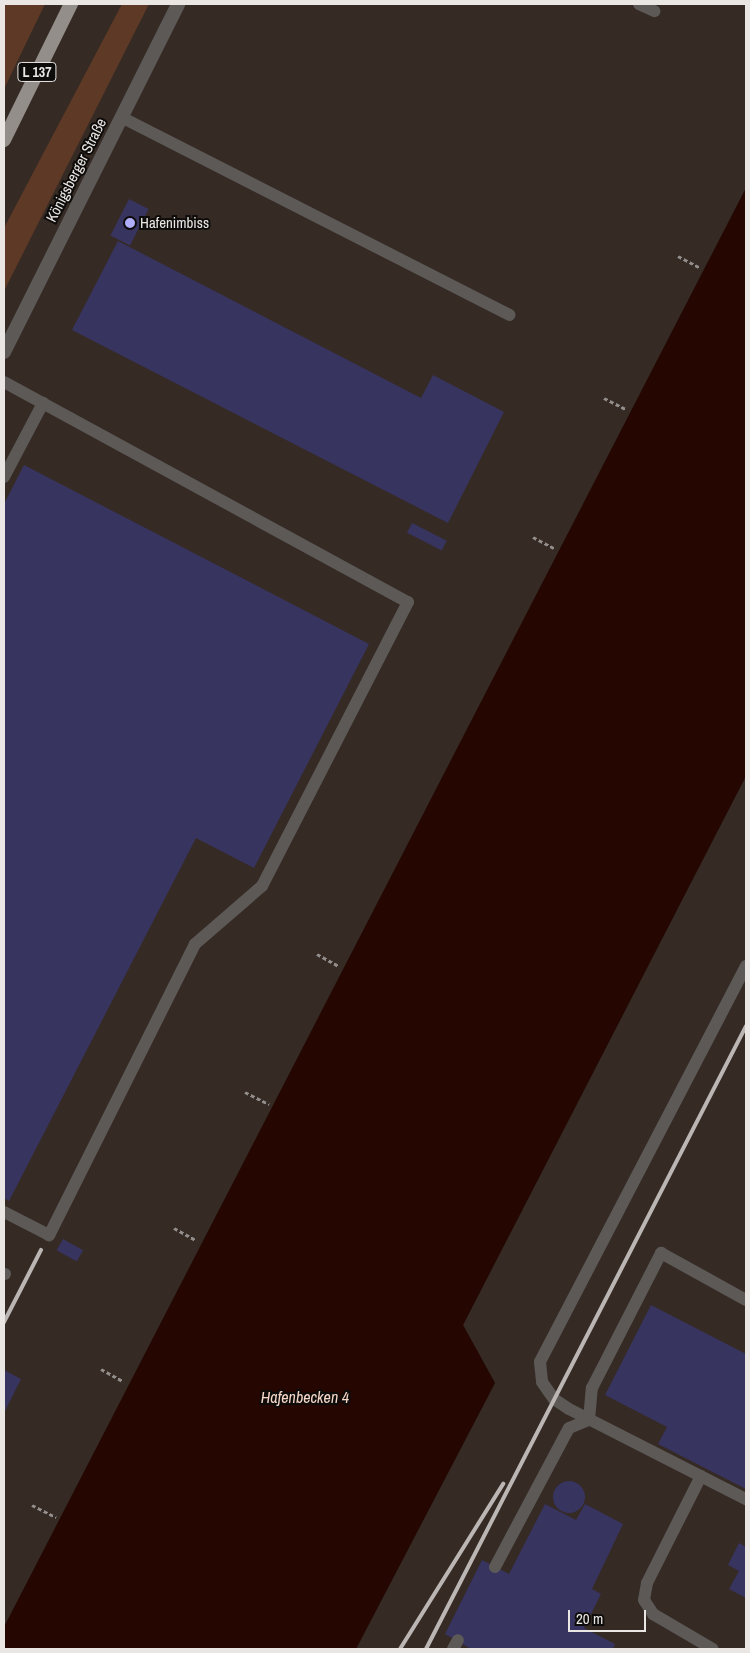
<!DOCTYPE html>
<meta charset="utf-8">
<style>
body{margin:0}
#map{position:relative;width:750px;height:1653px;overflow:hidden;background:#28221f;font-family:"Archivo Narrow",sans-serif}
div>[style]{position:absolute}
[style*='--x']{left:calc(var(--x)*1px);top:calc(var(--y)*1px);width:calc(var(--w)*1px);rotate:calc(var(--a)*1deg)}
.built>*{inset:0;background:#352a24}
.green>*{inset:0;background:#5e3a26}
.water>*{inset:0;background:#250600}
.building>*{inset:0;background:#383460;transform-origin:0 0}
.round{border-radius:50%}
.path>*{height:3px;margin-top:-1.5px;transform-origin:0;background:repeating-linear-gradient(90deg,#938e8b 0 4px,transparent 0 6.5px)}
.service>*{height:12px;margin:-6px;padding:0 6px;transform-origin:6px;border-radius:6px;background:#5c5957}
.minor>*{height:14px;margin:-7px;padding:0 7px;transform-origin:7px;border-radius:7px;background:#5c5957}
.primary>*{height:14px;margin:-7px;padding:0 7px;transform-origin:7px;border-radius:7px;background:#948e8b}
.rail>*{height:4px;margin:-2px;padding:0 2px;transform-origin:2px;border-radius:2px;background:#bbb6b4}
.dots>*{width:14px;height:14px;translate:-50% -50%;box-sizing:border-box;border:2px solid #0e0c0b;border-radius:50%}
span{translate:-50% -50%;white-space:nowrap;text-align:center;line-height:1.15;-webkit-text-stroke:4px #0e0c0b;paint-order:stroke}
.shield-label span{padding:1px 4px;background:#0e0c0b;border:1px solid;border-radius:4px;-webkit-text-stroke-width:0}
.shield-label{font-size:14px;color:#eae6e4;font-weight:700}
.street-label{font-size:15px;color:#eae6e4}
.poi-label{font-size:15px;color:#eae6e4}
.left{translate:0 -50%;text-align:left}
.water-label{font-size:16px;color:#f7d7c7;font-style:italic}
.frame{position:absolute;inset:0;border:5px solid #eae6e4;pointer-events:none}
.scale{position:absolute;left:568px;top:1610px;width:78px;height:22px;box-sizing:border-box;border:2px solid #eae6e4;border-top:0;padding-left:6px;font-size:15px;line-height:18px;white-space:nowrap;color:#eae6e4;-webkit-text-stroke:4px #0e0c0b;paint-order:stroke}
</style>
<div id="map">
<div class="built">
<div style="clip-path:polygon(4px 4px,746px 4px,746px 188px,4px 1627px)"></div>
<div style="clip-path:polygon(746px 776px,746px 1649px,356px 1649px,495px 1383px,463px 1325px)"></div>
</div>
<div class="green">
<div style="clip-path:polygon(5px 4px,45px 4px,4px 89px,4px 6px)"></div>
<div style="clip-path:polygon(122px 4px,149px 4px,4px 291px,4px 228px)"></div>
</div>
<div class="water">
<div style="clip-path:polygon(746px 188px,746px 776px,463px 1325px,495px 1383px,356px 1649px,4px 1649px,4px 1627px)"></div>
</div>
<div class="building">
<div style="left:129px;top:199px;width:22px;height:41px;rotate:27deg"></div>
<div style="clip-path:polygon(118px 241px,421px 398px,433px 375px,504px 412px,448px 523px,72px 330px)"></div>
<div style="clip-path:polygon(24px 465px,369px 644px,254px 868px,196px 838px,9px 1201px,4px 1198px,4px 504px)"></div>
<div style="left:412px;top:523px;width:39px;height:11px;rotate:27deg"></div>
<div style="left:63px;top:1239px;width:23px;height:13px;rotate:29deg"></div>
<div style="clip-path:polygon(651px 1305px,746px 1354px,746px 1489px,658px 1444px,667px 1427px,605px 1395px)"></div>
<div style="clip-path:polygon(4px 1370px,21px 1379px,4px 1413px)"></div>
<div class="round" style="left:553px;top:1481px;width:32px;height:32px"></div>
<div style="clip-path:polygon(545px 1504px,576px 1520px,585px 1504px,623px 1524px,592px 1589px,601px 1594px,584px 1628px,615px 1644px,613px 1649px,471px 1649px,445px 1634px,482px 1560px,509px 1574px)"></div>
<div style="clip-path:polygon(739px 1543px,746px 1547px,746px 1598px,729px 1589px,739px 1571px,728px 1565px)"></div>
</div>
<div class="path">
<div style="--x:678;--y:256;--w:24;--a:28"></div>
<div style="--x:604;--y:398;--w:25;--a:27"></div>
<div style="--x:533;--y:537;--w:24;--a:28"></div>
<div style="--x:317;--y:954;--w:26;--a:29"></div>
<div style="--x:245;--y:1092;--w:27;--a:27"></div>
<div style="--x:174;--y:1228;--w:26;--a:29"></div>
<div style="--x:101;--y:1369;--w:26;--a:29"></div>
<div style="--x:32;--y:1505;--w:27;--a:27"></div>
</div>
<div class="service">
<div style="--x:639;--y:4;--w:17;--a:25"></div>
<div style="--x:121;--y:117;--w:436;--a:27"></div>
<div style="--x:4;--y:382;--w:460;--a:28.6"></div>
<div style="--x:408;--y:602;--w:319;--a:117.2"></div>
<div style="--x:262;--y:886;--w:89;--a:139.1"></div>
<div style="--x:195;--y:944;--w:326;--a:116.6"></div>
<div style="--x:49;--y:1235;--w:51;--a:-152.9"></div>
<div style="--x:4;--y:477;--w:84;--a:-62.2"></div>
<div style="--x:746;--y:966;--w:446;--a:117.5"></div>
<div style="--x:540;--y:1362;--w:20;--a:84"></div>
<div style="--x:542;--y:1382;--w:21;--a:55"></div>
<div style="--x:554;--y:1399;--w:18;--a:34"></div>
<div style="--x:569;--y:1409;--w:199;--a:27"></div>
<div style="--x:4;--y:1274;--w:1;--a:0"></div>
<div style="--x:701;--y:1476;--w:120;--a:116.8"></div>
<div style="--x:647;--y:1583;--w:17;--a:100"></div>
<div style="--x:644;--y:1600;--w:17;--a:57"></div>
<div style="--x:653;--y:1614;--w:69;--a:30.3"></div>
<div style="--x:495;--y:1567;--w:157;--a:-62"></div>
<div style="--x:569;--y:1428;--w:22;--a:-22"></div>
<div style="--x:589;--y:1420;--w:32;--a:-85"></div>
<div style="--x:592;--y:1388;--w:152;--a:-62.9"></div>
<div style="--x:661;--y:1253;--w:97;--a:28.9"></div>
<div style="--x:453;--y:1649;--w:10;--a:-61"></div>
</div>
<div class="minor">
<div style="--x:4;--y:352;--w:389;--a:-63.4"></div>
</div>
<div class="primary">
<div style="--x:4;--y:140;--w:152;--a:-63.8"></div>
</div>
<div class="rail">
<div style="--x:4;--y:1322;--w:81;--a:-62.8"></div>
<div style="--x:400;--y:1649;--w:195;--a:-58"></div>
<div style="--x:426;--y:1649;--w:700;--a:-62.81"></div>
</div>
<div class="dots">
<div style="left:130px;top:223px;background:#b0aefa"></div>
</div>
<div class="shield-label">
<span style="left:37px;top:72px">L 137</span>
</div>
<div class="street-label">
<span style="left:76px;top:170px;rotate:-63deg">Königsberger Straße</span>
</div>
<div class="poi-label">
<span class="left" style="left:140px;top:223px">Hafenimbiss</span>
</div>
<div class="water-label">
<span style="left:305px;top:1397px">Hafenbecken 4</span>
</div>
<div class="frame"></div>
<div class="scale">20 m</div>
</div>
